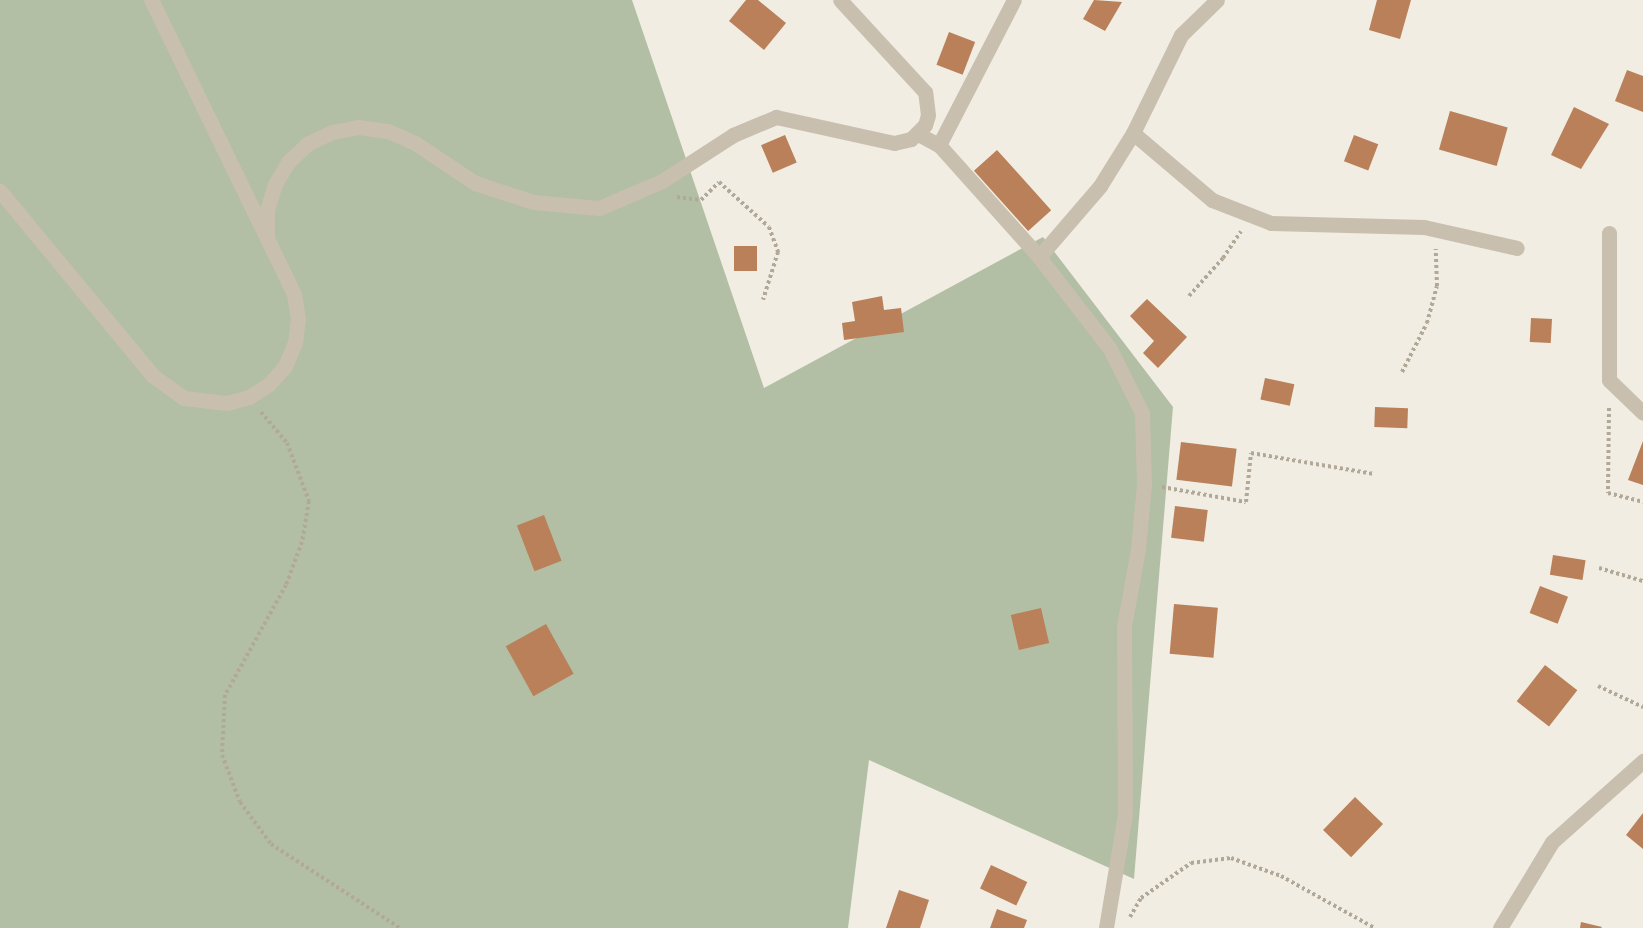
<!DOCTYPE html>
<style>
body{margin:0}
#map{position:relative;width:1643px;height:928px;overflow:hidden;background:#f1ede3;font-family:"Work Sans",sans-serif}
div>[style]{position:absolute}
[style*='--x']{left:calc(var(--x)*1px);top:calc(var(--y)*1px);width:calc(var(--w)*1px);rotate:calc(var(--a)*1deg)}
.green>*{inset:0;background:#b2bfa4}
.building>*{inset:0;background:#b98059;transform-origin:0 0}
.path>*{height:4px;margin-top:-2px;transform-origin:0;background:repeating-linear-gradient(90deg,#b2a898 0 3px,transparent 0 6px)}
.street>*{height:15px;margin:-7.5px;padding:0 7.5px;transform-origin:7.5px;border-radius:7.5px;background:#c9bfaf}
span{translate:-50% -50%;white-space:nowrap;text-align:center;line-height:1.15;-webkit-text-stroke:4.5px #f9f6ef;paint-order:stroke}
</style>
<div id="map">
<div class="green">
<div style="clip-path:polygon(0 0,632px 0,764px 388px,1043px 237px,1173px 407px,1134px 879px,869px 760px,848px 928px,0 928px)"></div>
</div>
<div class="building">
<div style="clip-path:polygon(746px 0,758px 0,786px 23px,764px 50px,729px 21px)"></div>
<div style="clip-path:polygon(1094px 0,1122px 2px,1105px 31px,1083px 19px)"></div>
<div style="clip-path:polygon(1377px 0,1411px 0,1400px 39px,1369px 30px)"></div>
<div style="left:949px;top:32px;width:28px;height:35px;rotate:21deg"></div>
<div style="clip-path:polygon(1627px 70px,1643px 76px,1643px 112px,1615px 101px)"></div>
<div style="clip-path:polygon(1574px 107px,1609px 124px,1581px 169px,1551px 155px)"></div>
<div style="left:1450px;top:111px;width:60px;height:40px;rotate:16deg"></div>
<div style="left:785px;top:135px;width:30px;height:26px;rotate:67deg"></div>
<div style="left:1354px;top:135px;width:26px;height:28px;rotate:21deg"></div>
<div style="left:997px;top:150px;width:81px;height:31px;rotate:48deg"></div>
<div style="left:734px;top:246px;width:23px;height:25px"></div>
<div style="clip-path:polygon(882px 296px,884px 310px,901px 308px,904px 332px,844px 340px,842px 323px,855px 321px,852px 302px)"></div>
<div style="clip-path:polygon(1147px 299px,1187px 337px,1158px 368px,1143px 353px,1154px 341px,1130px 316px)"></div>
<div style="left:1531px;top:318px;width:21px;height:24px;rotate:3deg"></div>
<div style="left:1265px;top:378px;width:30px;height:22px;rotate:12deg"></div>
<div style="left:1375px;top:407px;width:33px;height:20px;rotate:2deg"></div>
<div style="clip-path:polygon(1643px 441px,1643px 485px,1628px 480px)"></div>
<div style="left:1181px;top:442px;width:56px;height:38px;rotate:7deg"></div>
<div style="left:1175px;top:506px;width:33px;height:32px;rotate:7deg"></div>
<div style="left:544px;top:515px;width:49px;height:29px;rotate:69deg"></div>
<div style="left:1553px;top:555px;width:33px;height:20px;rotate:9deg"></div>
<div style="left:1540px;top:586px;width:30px;height:29px;rotate:21deg"></div>
<div style="left:1174px;top:604px;width:44px;height:50px;rotate:5deg"></div>
<div style="left:1041px;top:608px;width:36px;height:31px;rotate:77deg"></div>
<div style="left:546px;top:624px;width:57px;height:46px;rotate:61deg"></div>
<div style="left:1545px;top:665px;width:41px;height:46px;rotate:38deg"></div>
<div style="left:1355px;top:797px;width:39px;height:46px;rotate:44deg"></div>
<div style="clip-path:polygon(1643px 813px,1643px 849px,1626px 835px)"></div>
<div style="left:991px;top:865px;width:40px;height:26px;rotate:25deg"></div>
<div style="clip-path:polygon(899px 890px,929px 900px,920px 928px,886px 928px)"></div>
<div style="clip-path:polygon(997px 909px,1027px 920px,1024px 928px,990px 928px)"></div>
<div style="clip-path:polygon(1581px 922px,1602px 927px,1601px 928px,1580px 928px)"></div>
</div>
<div class="path">
<div style="--x:677;--y:197;--w:24;--a:7"></div>
<div style="--x:701;--y:200;--w:25;--a:-45"></div>
<div style="--x:719;--y:182;--w:67;--a:42"></div>
<div style="--x:769;--y:227;--w:27;--a:70"></div>
<div style="--x:778;--y:252;--w:50;--a:107.4"></div>
<div style="--x:1189;--y:296;--w:51;--a:-48.2"></div>
<div style="--x:1223;--y:258;--w:32;--a:-56"></div>
<div style="--x:1402;--y:372;--w:55;--a:-63"></div>
<div style="--x:1427;--y:323;--w:38;--a:-75"></div>
<div style="--x:1437;--y:286;--w:37;--a:-92"></div>
<div style="--x:1609;--y:408;--w:85;--a:90.7"></div>
<div style="--x:1608;--y:493;--w:36;--a:14"></div>
<div style="--x:261;--y:412;--w:40;--a:50"></div>
<div style="--x:287;--y:443;--w:62;--a:69.2"></div>
<div style="--x:309;--y:501;--w:42;--a:99.7"></div>
<div style="--x:302;--y:542;--w:46;--a:110.4"></div>
<div style="--x:286;--y:585;--w:126;--a:119"></div>
<div style="--x:225;--y:695;--w:60;--a:92.9"></div>
<div style="--x:222;--y:755;--w:50;--a:69"></div>
<div style="--x:240;--y:802;--w:52;--a:53.6"></div>
<div style="--x:271;--y:844;--w:154;--a:33.1"></div>
<div style="--x:1162;--y:487;--w:85;--a:10.1"></div>
<div style="--x:1246;--y:502;--w:49;--a:-84.2"></div>
<div style="--x:1251;--y:453;--w:125;--a:9.7"></div>
<div style="--x:1599;--y:568;--w:46;--a:16.5"></div>
<div style="--x:1598;--y:686;--w:50;--a:25"></div>
<div style="--x:1130;--y:917;--w:22;--a:-60"></div>
<div style="--x:1141;--y:898;--w:61;--a:-35"></div>
<div style="--x:1191;--y:863;--w:40;--a:-7.1"></div>
<div style="--x:1231;--y:858;--w:53;--a:19.8"></div>
<div style="--x:1281;--y:876;--w:107;--a:29"></div>
</div>
<div class="street">
<div style="--x:1133;--y:133;--w:104;--a:40.3"></div>
<div style="--x:1212;--y:200;--w:63;--a:21.3"></div>
<div style="--x:1271;--y:223;--w:153;--a:1.5"></div>
<div style="--x:1424;--y:227;--w:95;--a:12.7"></div>
<div style="--x:918;--y:134;--w:24;--a:28"></div>
<div style="--x:939;--y:145;--w:150;--a:48.2"></div>
<div style="--x:1039;--y:257;--w:116;--a:52.3"></div>
<div style="--x:1110;--y:349;--w:72;--a:63.4"></div>
<div style="--x:1142;--y:413;--w:71;--a:88.4"></div>
<div style="--x:1144;--y:484;--w:65;--a:95.3"></div>
<div style="--x:1138;--y:549;--w:78;--a:100.3"></div>
<div style="--x:1124;--y:626;--w:188;--a:89.7"></div>
<div style="--x:1125;--y:814;--w:116;--a:99.5"></div>
<div style="--x:939;--y:145;--w:163;--a:-62.7"></div>
<div style="--x:0;--y:191;--w:239;--a:50.4"></div>
<div style="--x:152;--y:375;--w:39;--a:36"></div>
<div style="--x:184;--y:398;--w:43;--a:6.6"></div>
<div style="--x:227;--y:403;--w:23;--a:-15"></div>
<div style="--x:249;--y:397;--w:24;--a:-33"></div>
<div style="--x:269;--y:384;--w:24;--a:-48"></div>
<div style="--x:285;--y:366;--w:25;--a:-67"></div>
<div style="--x:295;--y:343;--w:24;--a:-83"></div>
<div style="--x:298;--y:319;--w:25;--a:-99"></div>
<div style="--x:294;--y:294;--w:327;--a:-115.9"></div>
<div style="--x:1609;--y:233;--w:147;--a:90"></div>
<div style="--x:1609;--y:380;--w:47;--a:44.1"></div>
<div style="--x:267;--y:237;--w:27;--a:-90"></div>
<div style="--x:267;--y:210;--w:27;--a:-73"></div>
<div style="--x:275;--y:184;--w:26;--a:-59"></div>
<div style="--x:288;--y:162;--w:26;--a:-43"></div>
<div style="--x:307;--y:144;--w:28;--a:-26"></div>
<div style="--x:332;--y:132;--w:26;--a:-11"></div>
<div style="--x:358;--y:127;--w:30;--a:8"></div>
<div style="--x:388;--y:131;--w:30;--a:24"></div>
<div style="--x:415;--y:143;--w:72;--a:33.7"></div>
<div style="--x:475;--y:183;--w:61;--a:18.1"></div>
<div style="--x:533;--y:202;--w:66;--a:5.2"></div>
<div style="--x:599;--y:208;--w:69;--a:-23.2"></div>
<div style="--x:662;--y:181;--w:85;--a:-32.9"></div>
<div style="--x:733;--y:135;--w:47;--a:-22.7"></div>
<div style="--x:776;--y:117;--w:121;--a:12.4"></div>
<div style="--x:894;--y:143;--w:17;--a:-13"></div>
<div style="--x:911;--y:139;--w:20;--a:-45"></div>
<div style="--x:925;--y:125;--w:10;--a:-73"></div>
<div style="--x:928;--y:115;--w:23;--a:-97"></div>
<div style="--x:925;--y:92;--w:125;--a:-132.7"></div>
<div style="--x:1039;--y:257;--w:94;--a:-49.3"></div>
<div style="--x:1100;--y:186;--w:62;--a:-58.1"></div>
<div style="--x:1133;--y:133;--w:109;--a:-63.9"></div>
<div style="--x:1181;--y:35;--w:50;--a:-44.2"></div>
<div style="--x:1500;--y:928;--w:100;--a:-58.8"></div>
<div style="--x:1552;--y:842;--w:122;--a:-41.7"></div>
</div>
</div>
